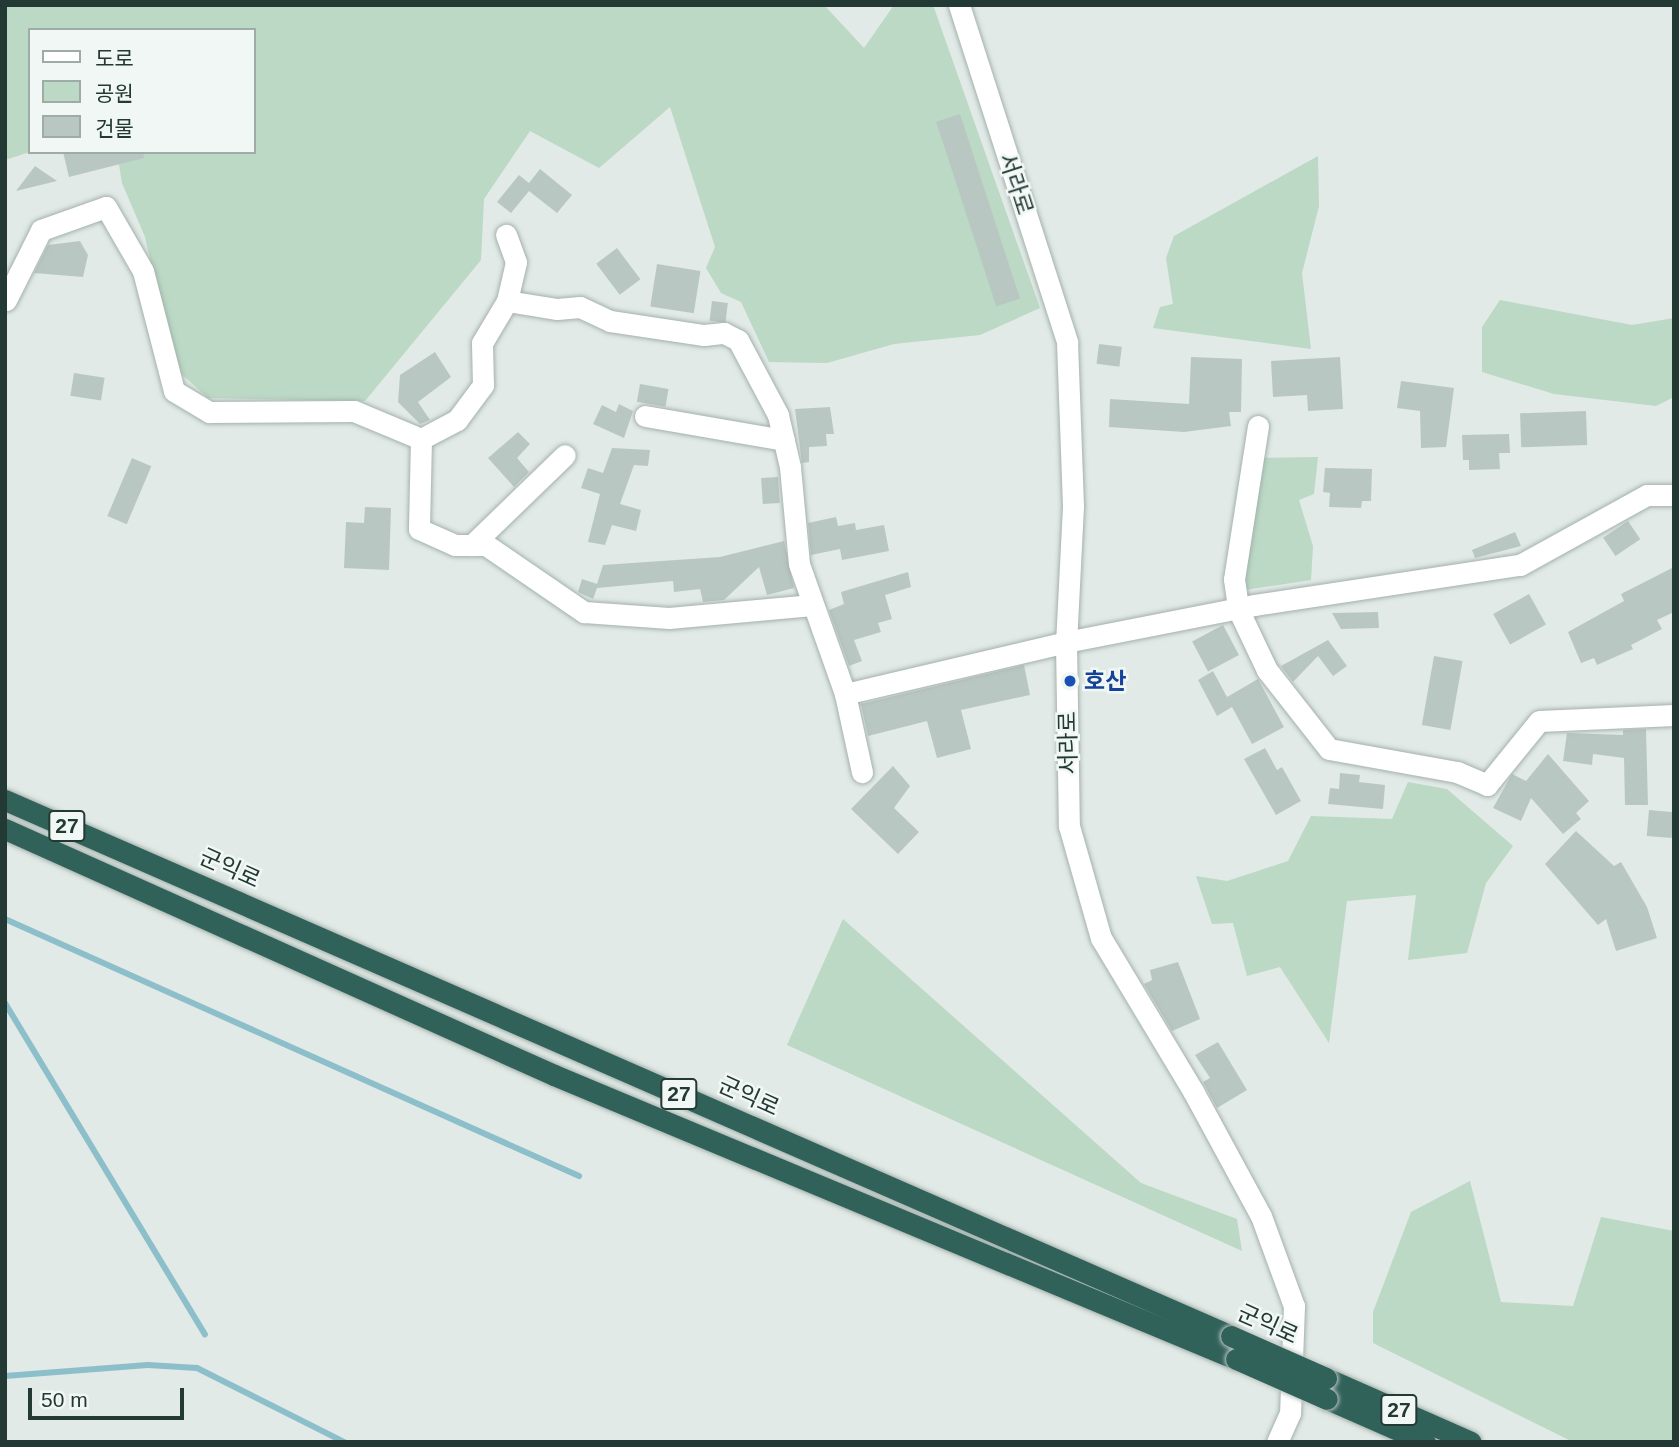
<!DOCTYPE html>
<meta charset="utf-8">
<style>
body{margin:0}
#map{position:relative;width:1679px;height:1447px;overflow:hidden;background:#e1eae6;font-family:Helvetica,"Noto Sans KR",sans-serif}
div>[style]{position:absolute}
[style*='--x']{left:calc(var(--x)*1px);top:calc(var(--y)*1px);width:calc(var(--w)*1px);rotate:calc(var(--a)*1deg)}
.green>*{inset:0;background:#bbd9c4}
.stream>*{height:6px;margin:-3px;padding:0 3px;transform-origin:3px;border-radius:3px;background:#8dbfcb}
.building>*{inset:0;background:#b9c7c2;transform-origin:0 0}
.roads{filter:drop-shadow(0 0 2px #a4b1ad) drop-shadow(0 0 2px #a4b1ad)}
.minor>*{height:21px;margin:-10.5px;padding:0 10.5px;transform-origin:10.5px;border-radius:10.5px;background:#fff}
.highway>*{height:21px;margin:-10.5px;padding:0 10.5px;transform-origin:10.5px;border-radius:10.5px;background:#31625a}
.bridges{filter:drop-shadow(0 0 2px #bdc4c2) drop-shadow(0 0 2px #bdc4c2)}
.highway-bridge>*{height:21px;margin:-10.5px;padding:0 10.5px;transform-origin:10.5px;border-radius:10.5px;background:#31625a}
.dots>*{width:19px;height:19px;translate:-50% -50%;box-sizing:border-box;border:4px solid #f1f7f4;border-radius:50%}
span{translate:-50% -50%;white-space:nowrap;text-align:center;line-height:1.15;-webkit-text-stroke:5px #f1f7f4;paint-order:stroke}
.shield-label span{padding:2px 5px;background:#f1f7f4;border:2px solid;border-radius:5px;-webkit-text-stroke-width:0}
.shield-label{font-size:21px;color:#233934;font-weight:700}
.street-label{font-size:23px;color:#233934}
.transit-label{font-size:23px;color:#164399;font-weight:700}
.left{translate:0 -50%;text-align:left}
.frame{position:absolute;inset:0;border:7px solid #233934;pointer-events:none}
.legend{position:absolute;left:28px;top:28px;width:228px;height:126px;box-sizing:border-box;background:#f1f7f4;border:2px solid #9faba7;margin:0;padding:9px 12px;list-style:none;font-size:21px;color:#233934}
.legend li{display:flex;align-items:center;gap:14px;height:35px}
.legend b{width:35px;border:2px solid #9faba7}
.scale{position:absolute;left:28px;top:1388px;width:156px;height:32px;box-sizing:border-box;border:4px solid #233934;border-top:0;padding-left:9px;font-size:21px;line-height:24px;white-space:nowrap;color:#233934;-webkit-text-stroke:5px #f1f7f4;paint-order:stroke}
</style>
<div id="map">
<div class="green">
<div style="clip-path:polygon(5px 5px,824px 5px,864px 48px,894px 5px,933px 5px,1040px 308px,980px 335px,894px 344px,827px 363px,769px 362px,741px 302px,721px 293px,706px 268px,715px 247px,670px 107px,599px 168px,530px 131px,484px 199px,481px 260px,365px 401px,208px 398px,175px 368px,145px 237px,122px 183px,117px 152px,254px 152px,254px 30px,30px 30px,30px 152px,5px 160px)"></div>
<div style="clip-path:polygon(1318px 156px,1319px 206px,1302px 273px,1311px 349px,1153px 328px,1160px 307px,1173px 304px,1166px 258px,1174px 236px)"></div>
<div style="clip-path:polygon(1500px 300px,1632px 325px,1674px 318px,1674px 397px,1656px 406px,1554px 394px,1482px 372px,1482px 327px)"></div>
<div style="clip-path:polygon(1318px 457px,1314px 494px,1299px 500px,1313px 546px,1311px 580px,1231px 592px,1255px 458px)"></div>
<div style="clip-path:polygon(1408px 782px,1447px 789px,1513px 846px,1486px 883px,1467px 953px,1408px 960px,1416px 895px,1347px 901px,1329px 1043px,1280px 967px,1247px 976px,1233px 923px,1212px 924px,1196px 876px,1227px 881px,1288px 861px,1311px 816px,1392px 819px)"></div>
<div style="clip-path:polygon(843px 919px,1141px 1183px,1237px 1219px,1242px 1251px,787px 1045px)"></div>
<div style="clip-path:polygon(1470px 1181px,1501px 1302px,1573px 1306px,1601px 1217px,1674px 1231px,1674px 1442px,1573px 1442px,1373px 1343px,1373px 1312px,1411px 1212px)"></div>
</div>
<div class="stream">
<div style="--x:5;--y:919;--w:629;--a:24.12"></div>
<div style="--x:5;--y:1003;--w:387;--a:58.9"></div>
<div style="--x:5;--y:1376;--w:143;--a:-4.4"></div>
<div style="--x:148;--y:1365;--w:49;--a:3.5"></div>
<div style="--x:197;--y:1368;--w:165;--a:26.7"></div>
</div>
<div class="building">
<div style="left:960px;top:114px;width:194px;height:25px;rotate:72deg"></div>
<div style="clip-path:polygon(63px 152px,143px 152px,144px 158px,69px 177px)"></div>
<div style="clip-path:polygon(35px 166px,57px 181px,16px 191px)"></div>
<div style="clip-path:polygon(540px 169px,572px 195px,557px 213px,529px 191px,511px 213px,497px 202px,519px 175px,529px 183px)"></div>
<div style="clip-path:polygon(80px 241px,88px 255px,83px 277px,34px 273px,48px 245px)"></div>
<div style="left:617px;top:248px;width:39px;height:26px;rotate:53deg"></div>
<div style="left:657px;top:264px;width:44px;height:43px;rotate:9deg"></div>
<div style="left:712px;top:301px;width:16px;height:20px;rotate:7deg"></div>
<div style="left:1099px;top:344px;width:23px;height:20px;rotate:7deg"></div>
<div style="clip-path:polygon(435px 352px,451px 377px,418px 402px,430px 420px,420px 424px,398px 402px,400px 375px)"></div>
<div style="clip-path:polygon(1191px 357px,1242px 359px,1241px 412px,1229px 412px,1231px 426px,1184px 432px,1109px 427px,1110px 399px,1189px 404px)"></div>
<div style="clip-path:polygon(1340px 357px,1343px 409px,1308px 411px,1307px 395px,1273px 397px,1271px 361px)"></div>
<div style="left:74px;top:373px;width:31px;height:23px;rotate:9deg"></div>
<div style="clip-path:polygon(1401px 381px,1454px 388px,1446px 447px,1421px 448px,1420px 411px,1397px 408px)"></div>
<div style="left:640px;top:384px;width:29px;height:18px;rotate:10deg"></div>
<div style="clip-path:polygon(619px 404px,633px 411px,624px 438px,593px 424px,602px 405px,616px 412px)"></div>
<div style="clip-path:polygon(830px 407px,834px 434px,826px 434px,827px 446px,809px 447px,809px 462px,802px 463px,795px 409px)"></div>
<div style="left:1586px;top:411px;width:34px;height:66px;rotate:88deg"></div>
<div style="clip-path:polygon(518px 432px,530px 444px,517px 458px,529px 472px,514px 487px,488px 458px)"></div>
<div style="clip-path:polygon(1509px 434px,1510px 453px,1499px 453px,1500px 469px,1469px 470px,1469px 460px,1463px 460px,1462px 435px)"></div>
<div style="clip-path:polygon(612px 448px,650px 450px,648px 466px,634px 465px,620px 504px,641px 510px,636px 531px,612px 525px,605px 545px,588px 542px,600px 494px,581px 488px,588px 468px,603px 473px)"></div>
<div style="left:132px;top:458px;width:21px;height:63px;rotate:23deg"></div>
<div style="clip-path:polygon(1325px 468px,1372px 469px,1371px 501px,1362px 501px,1361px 508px,1329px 507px,1330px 493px,1323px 492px)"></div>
<div style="left:778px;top:477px;width:26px;height:17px;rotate:86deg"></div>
<div style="clip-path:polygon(365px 507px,391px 508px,389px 570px,344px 568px,346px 522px,364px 523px)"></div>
<div style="clip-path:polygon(836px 517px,838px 526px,855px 523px,856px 530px,884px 525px,889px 551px,842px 560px,840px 549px,811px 555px,808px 523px)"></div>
<div style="left:1628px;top:521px;width:22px;height:30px;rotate:56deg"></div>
<div style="clip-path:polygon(1515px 532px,1521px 546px,1475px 558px,1472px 550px)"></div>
<div style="clip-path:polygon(784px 541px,794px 588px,767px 595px,759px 567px,724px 600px,703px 602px,700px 589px,674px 592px,673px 581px,597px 588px,593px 599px,578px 592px,582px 579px,597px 584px,603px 565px,720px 557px)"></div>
<div style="clip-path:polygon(1674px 567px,1674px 612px,1657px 620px,1662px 629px,1631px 645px,1633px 649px,1597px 665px,1594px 658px,1581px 663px,1568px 632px,1624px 601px,1621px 594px)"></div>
<div style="clip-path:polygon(908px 572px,911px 587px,885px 595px,892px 619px,878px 623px,881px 632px,854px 640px,862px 661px,849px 666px,829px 610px,844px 604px,841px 592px)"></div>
<div style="left:1529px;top:594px;width:35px;height:41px;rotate:61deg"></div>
<div style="clip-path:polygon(1378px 612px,1379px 628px,1341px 629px,1332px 613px)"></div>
<div style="left:1223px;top:625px;width:34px;height:35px;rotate:62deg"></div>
<div style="clip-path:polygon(1328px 640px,1347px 666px,1333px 676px,1318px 656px,1293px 682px,1281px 666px)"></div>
<div style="left:1434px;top:656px;width:29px;height:70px;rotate:10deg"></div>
<div style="clip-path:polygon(1024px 665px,1030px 695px,961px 710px,971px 749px,937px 758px,927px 721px,868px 736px,861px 704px)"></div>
<div style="clip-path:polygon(1213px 671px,1227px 697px,1258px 679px,1284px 727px,1252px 744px,1232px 707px,1217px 716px,1198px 680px)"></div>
<div style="clip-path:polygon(1646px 729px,1648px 805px,1625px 805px,1624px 758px,1593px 754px,1592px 765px,1563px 761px,1567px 733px,1623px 735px,1623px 730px)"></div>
<div style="clip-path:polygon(1265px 748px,1277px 770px,1282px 767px,1301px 801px,1276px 815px,1244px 759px)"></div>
<div style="clip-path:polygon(1548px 754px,1589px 801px,1576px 813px,1581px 819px,1563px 834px,1531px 798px,1521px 821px,1493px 808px,1512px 774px,1526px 781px)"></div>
<div style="clip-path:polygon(893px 766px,910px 786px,894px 808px,919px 832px,898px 854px,851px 809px)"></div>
<div style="clip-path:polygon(1340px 773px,1360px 775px,1359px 782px,1385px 785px,1383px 809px,1328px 804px,1330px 788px,1339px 789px)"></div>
<div style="left:1649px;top:810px;width:25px;height:26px;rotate:5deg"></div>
<div style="clip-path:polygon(1576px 831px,1614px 866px,1621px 862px,1647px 907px,1657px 938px,1616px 951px,1606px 919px,1598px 925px,1545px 864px)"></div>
<div style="clip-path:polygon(1178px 962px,1200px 1019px,1172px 1031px,1144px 984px,1152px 980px,1150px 970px)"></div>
<div style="clip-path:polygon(1218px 1042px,1247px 1090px,1217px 1108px,1203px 1082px,1210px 1078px,1195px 1055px)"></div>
</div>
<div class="roads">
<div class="minor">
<div style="--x:959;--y:5;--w:354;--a:72.2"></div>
<div style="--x:1067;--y:342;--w:164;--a:87.9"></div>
<div style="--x:1073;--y:506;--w:136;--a:92.9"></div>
<div style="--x:1066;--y:642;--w:184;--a:89.1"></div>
<div style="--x:1069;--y:826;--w:116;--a:74.1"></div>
<div style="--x:1101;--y:938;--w:179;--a:59"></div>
<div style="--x:1193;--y:1091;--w:142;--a:61.5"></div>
<div style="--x:1261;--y:1216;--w:96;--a:69.9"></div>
<div style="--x:1294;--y:1306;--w:107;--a:92.1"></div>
<div style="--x:1290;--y:1413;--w:32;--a:114"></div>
<div style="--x:6;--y:300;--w:78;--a:-63.4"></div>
<div style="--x:41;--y:230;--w:69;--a:-19.5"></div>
<div style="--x:106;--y:207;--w:74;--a:60"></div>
<div style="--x:143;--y:271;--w:124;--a:75.5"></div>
<div style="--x:174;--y:391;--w:41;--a:31"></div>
<div style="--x:209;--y:412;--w:145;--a:-0.4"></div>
<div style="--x:354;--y:411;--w:73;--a:22.7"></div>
<div style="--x:421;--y:439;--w:90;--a:91.3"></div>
<div style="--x:419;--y:529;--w:39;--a:24"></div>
<div style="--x:455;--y:545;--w:31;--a:0"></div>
<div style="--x:486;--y:545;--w:119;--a:34.4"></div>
<div style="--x:584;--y:612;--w:85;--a:4"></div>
<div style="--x:669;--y:618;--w:144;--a:-5.2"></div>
<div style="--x:507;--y:301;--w:51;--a:9.1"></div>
<div style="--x:557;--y:309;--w:23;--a:-5"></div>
<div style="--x:580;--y:307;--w:33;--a:25"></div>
<div style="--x:610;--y:321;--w:95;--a:8.5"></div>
<div style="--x:704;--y:335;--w:20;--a:-6"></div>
<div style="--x:724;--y:333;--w:16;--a:27"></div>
<div style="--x:738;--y:340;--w:85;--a:61.9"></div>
<div style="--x:778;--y:415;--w:53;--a:77"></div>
<div style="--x:790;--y:467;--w:97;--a:84.7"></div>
<div style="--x:799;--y:564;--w:138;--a:70.5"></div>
<div style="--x:845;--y:694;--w:80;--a:77.7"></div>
<div style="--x:645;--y:416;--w:141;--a:9.8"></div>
<div style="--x:1258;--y:426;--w:155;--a:98.9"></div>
<div style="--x:1234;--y:579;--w:30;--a:82"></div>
<div style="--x:1238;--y:609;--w:68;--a:64.6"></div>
<div style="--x:1267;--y:670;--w:100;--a:51.9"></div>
<div style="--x:1329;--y:749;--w:130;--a:10.2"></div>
<div style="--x:1457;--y:772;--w:33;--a:23"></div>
<div style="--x:1487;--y:785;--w:82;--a:-50.9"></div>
<div style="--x:1539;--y:721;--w:135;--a:-2.5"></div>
<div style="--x:421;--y:439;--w:41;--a:-27.8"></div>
<div style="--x:457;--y:420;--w:44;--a:-53.4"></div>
<div style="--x:483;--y:385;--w:42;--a:-91.4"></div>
<div style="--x:482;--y:343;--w:49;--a:-59.2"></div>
<div style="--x:507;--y:301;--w:40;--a:-77"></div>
<div style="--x:516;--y:262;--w:29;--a:-110"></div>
<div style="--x:472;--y:545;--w:129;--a:-44.1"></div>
<div style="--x:845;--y:694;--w:227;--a:-13.2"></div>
<div style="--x:1066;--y:642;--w:192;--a:-11.1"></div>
<div style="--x:1254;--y:605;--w:269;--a:-8.6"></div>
<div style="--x:1520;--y:565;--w:145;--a:-28.9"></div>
<div style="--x:1647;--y:495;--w:27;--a:0"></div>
</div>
<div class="highway">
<div style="--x:5;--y:800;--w:1338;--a:23.61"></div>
<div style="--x:5;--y:829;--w:602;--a:24.14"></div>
<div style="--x:554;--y:1075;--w:739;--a:22.61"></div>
<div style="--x:1326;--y:1378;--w:158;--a:23.8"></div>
<div style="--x:1327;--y:1399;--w:107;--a:23.7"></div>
</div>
</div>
<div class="bridges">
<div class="highway-bridge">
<div style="--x:1231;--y:1336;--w:104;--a:23.9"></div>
<div style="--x:1236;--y:1359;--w:99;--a:23.7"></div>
</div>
</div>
<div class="dots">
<div style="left:1070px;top:681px;background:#1a4fb4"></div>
</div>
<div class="shield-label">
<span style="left:67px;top:826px">27</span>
<span style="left:679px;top:1094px">27</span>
<span style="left:1399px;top:1410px">27</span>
</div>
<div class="street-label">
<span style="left:1016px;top:184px;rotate:72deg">서라로</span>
<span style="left:1068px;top:743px;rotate:-91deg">서라로</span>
<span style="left:230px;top:868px;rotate:24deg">군익로</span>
<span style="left:749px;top:1096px;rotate:24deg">군익로</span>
<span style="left:1268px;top:1324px;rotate:24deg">군익로</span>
</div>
<div class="transit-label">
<span class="left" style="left:1084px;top:681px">호산</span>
</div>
<div class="frame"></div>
<ul class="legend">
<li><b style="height:9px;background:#fff"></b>도로</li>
<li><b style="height:19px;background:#bbd9c4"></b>공원</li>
<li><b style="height:19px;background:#b9c7c2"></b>건물</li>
</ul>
<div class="scale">50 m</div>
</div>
